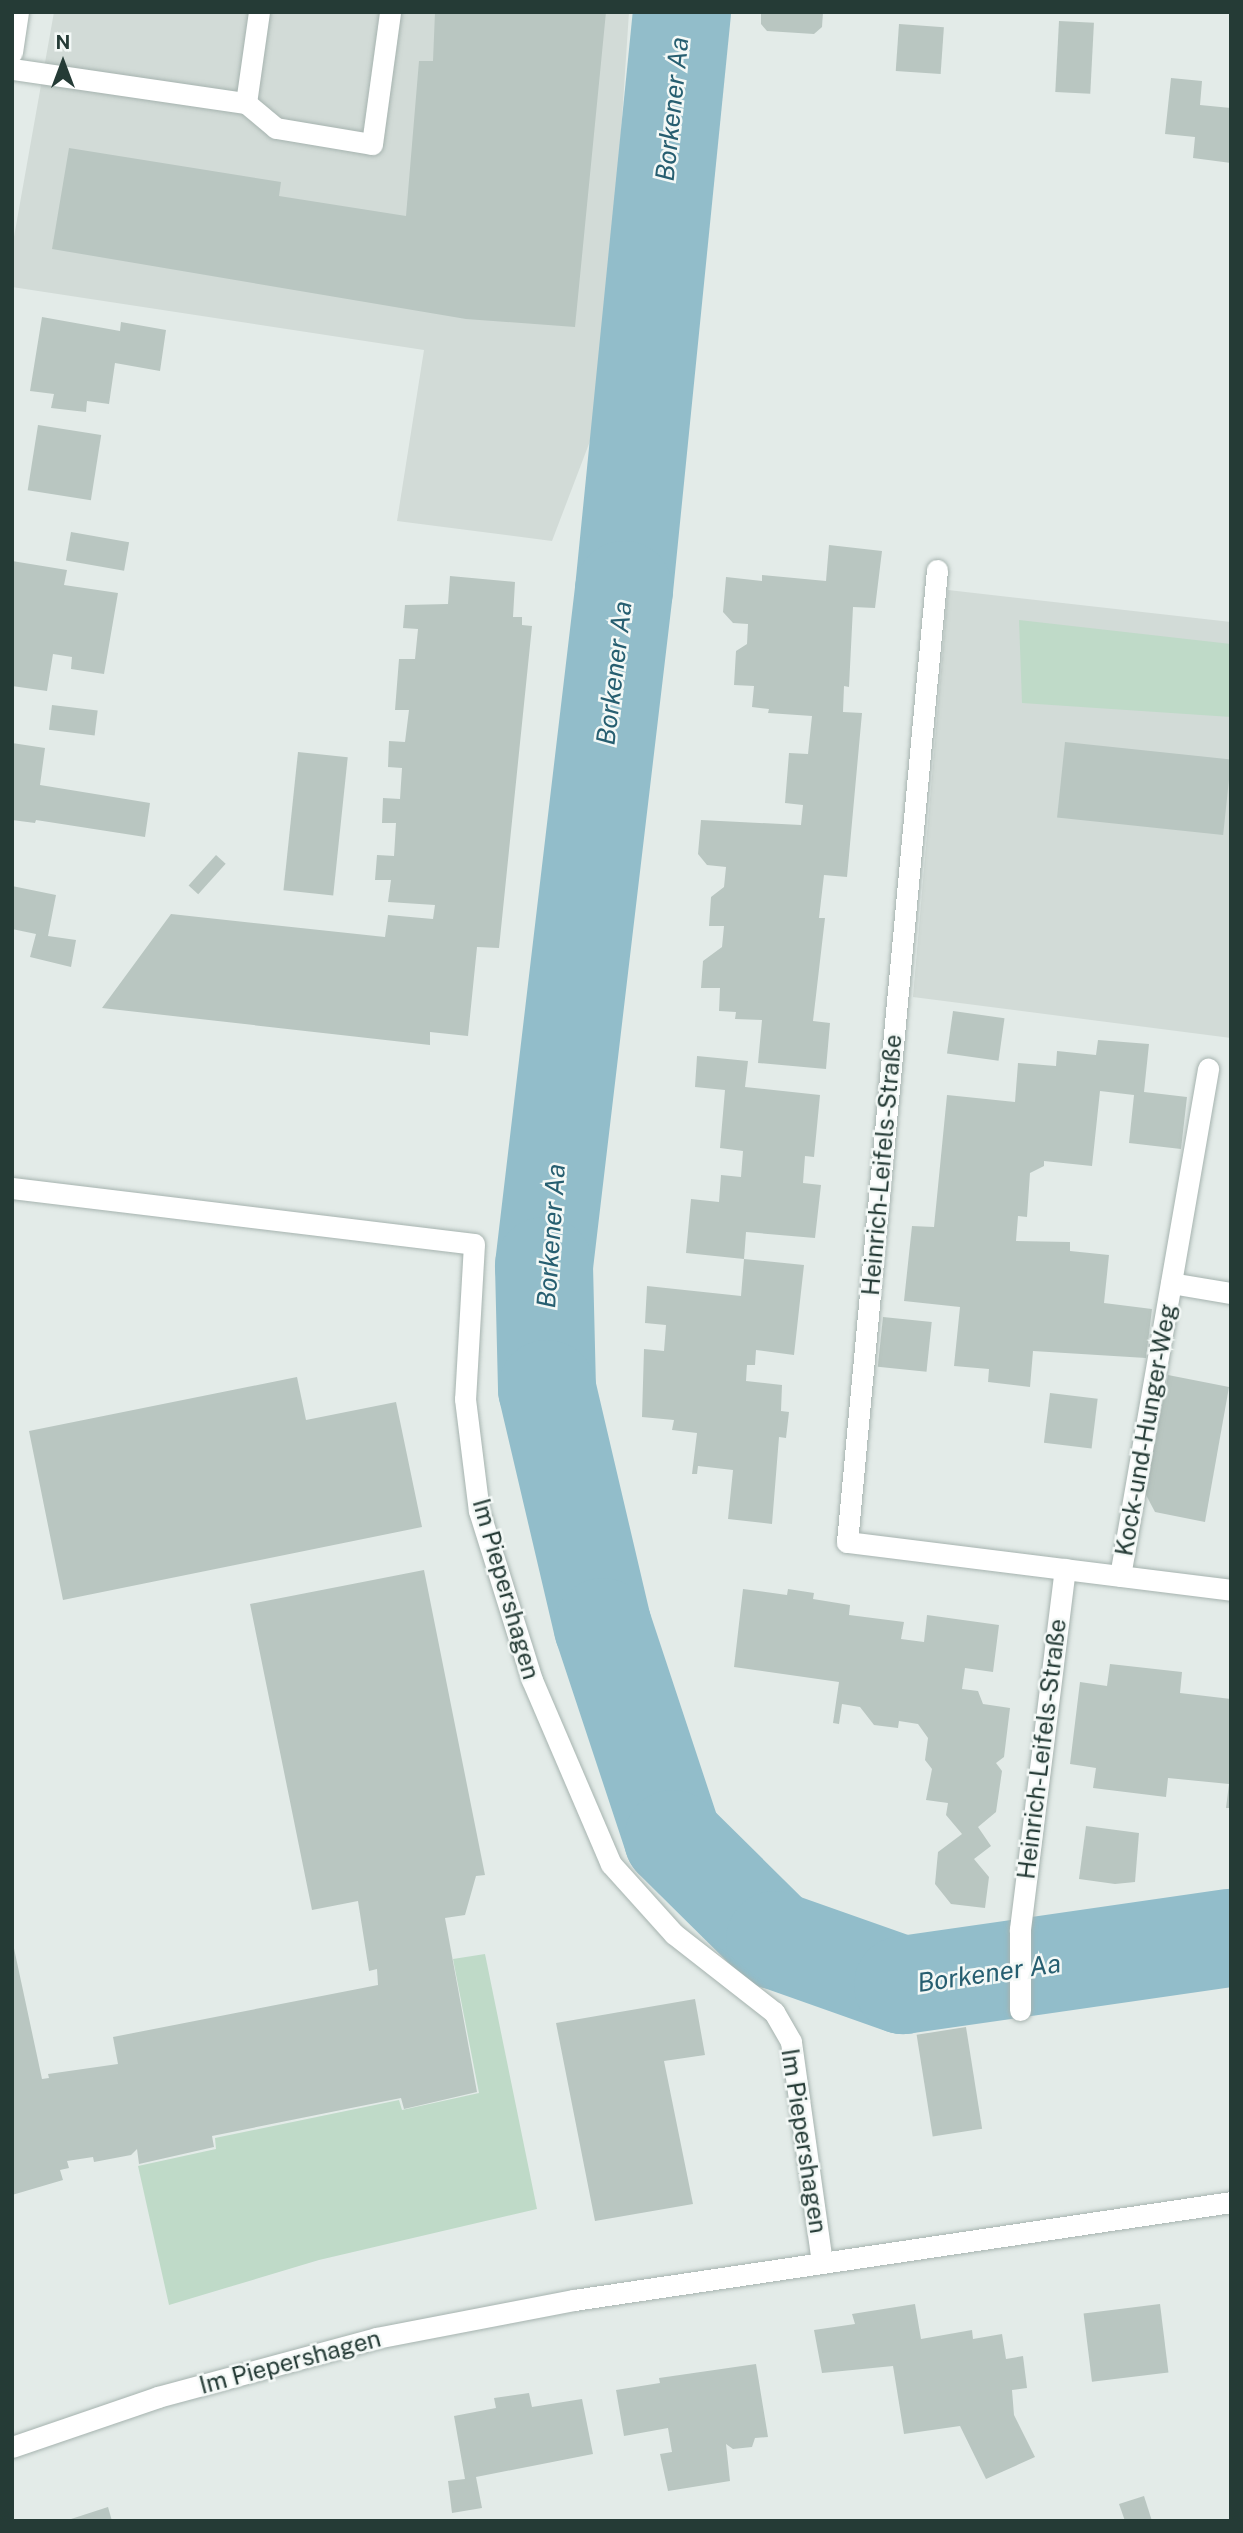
<!DOCTYPE html>
<meta charset="utf-8">
<style>
body{margin:0}
#map{position:relative;width:1243px;height:2533px;overflow:hidden;background:#e3ebe8;font-family:"Public Sans",sans-serif}
div>[style]{position:absolute}
[style*='--x']{left:calc(var(--x)*1px);top:calc(var(--y)*1px);width:calc(var(--w)*1px);rotate:calc(var(--a)*1deg)}
.built>*{inset:0;background:#d2dbd7}
.green>*{inset:0;background:#bfdac8}
.river>*{height:98px;margin:-49px;padding:0 49px;transform-origin:49px;border-radius:49px;background:#92bdca}
.building>*{inset:0;background:#b9c6c1;transform-origin:0 0}
.roads{filter:drop-shadow(0 0 2px #a6b3af) drop-shadow(0 0 2px #a6b3af)}
.lane>*{height:21px;margin:-10.5px;padding:0 10.5px;transform-origin:10.5px;border-radius:10.5px;background:#fff}
.street>*{height:21px;margin:-10.5px;padding:0 10.5px;transform-origin:10.5px;border-radius:10.5px;background:#fff}
span{translate:-50% -50%;white-space:nowrap;text-align:center;line-height:1.15;-webkit-text-stroke:5px #f3f8f6;paint-order:stroke}
.street-label{font-size:24px;color:#253b36}
.water-label{font-size:26px;color:#265e70;font-style:italic}
.frame{position:absolute;inset:0;border:14px solid #253b36;pointer-events:none}
.north{position:absolute;left:28px;top:28px;width:70px;height:70px;-webkit-text-stroke:5px #f3f8f6;paint-order:stroke;rotate:0deg;font-size:19px;font-weight:700;line-height:28px;text-align:center;color:#253b36}
.north::after{content:'';display:block;margin:auto;width:24px;height:32px;background:#253b36;clip-path:polygon(50% 0,100% 100%,50% 72%,0 100%)}
</style>
<div id="map">
<div class="built">
<div style="clip-path:polygon(54px 12px,629px 12px,603px 407px,552px 541px,397px 521px,424px 350px,12px 287px,12px 248px)"></div>
<div style="clip-path:polygon(948px 590px,1231px 622px,1231px 1038px,913px 997px)"></div>
</div>
<div class="green">
<div style="clip-path:polygon(1019px 620px,1231px 644px,1231px 717px,1022px 703px)"></div>
<div style="clip-path:polygon(485px 1954px,537px 2209px,319px 2260px,169px 2305px,138px 2166px,216px 2149px,215px 2138px,399px 2100px,402px 2110px,479px 2093px,453px 1959px)"></div>
</div>
<div class="river">
<div style="--x:682;--y:12;--w:581;--a:95.73"></div>
<div style="--x:624;--y:590;--w:681;--a:96.75"></div>
<div style="--x:544;--y:1266;--w:123;--a:88.6"></div>
<div style="--x:547;--y:1389;--w:244;--a:76.8"></div>
<div style="--x:603;--y:1627;--w:223;--a:71.7"></div>
<div style="--x:673;--y:1839;--w:144;--a:44.7"></div>
<div style="--x:775;--y:1940;--w:136;--a:19.4"></div>
<div style="--x:903;--y:1985;--w:331;--a:-8.2"></div>
</div>
<div class="building">
<div style="clip-path:polygon(435px 12px,606px 12px,575px 327px,466px 319px,52px 249px,69px 148px,281px 182px,279px 196px,406px 216px,419px 61px,433px 61px)"></div>
<div style="clip-path:polygon(761px 12px,823px 12px,822px 27px,814px 34px,767px 31px,761px 24px)"></div>
<div style="left:1059px;top:21px;width:35px;height:71px;rotate:3deg"></div>
<div style="left:899px;top:24px;width:45px;height:47px;rotate:4deg"></div>
<div style="clip-path:polygon(1171px 78px,1202px 81px,1200px 105px,1231px 108px,1231px 163px,1193px 158px,1195px 137px,1165px 134px)"></div>
<div style="clip-path:polygon(42px 317px,120px 331px,121px 322px,166px 330px,160px 371px,115px 363px,109px 404px,87px 401px,86px 412px,51px 408px,54px 394px,30px 391px)"></div>
<div style="left:38px;top:425px;width:64px;height:66px;rotate:9deg"></div>
<div style="left:71px;top:532px;width:59px;height:29px;rotate:10deg"></div>
<div style="clip-path:polygon(829px 545px,882px 551px,875px 608px,853px 607px,849px 687px,844px 686px,843px 712px,862px 713px,847px 877px,824px 875px,819px 918px,825px 918px,813px 1021px,830px 1023px,826px 1069px,758px 1063px,762px 1020px,735px 1019px,736px 1012px,719px 1011px,720px 988px,701px 988px,703px 961px,722px 947px,724px 926px,709px 926px,711px 897px,724px 887px,726px 867px,707px 865px,698px 854px,701px 820px,801px 825px,803px 805px,785px 803px,789px 753px,808px 754px,812px 716px,768px 713px,769px 709px,752px 707px,754px 686px,734px 685px,736px 651px,747px 644px,748px 624px,733px 623px,723px 612px,726px 577px,762px 581px,762px 575px,826px 581px)"></div>
<div style="clip-path:polygon(12px 561px,67px 570px,64px 585px,118px 593px,104px 674px,71px 669px,72px 657px,53px 654px,47px 691px,12px 686px)"></div>
<div style="clip-path:polygon(450px 576px,515px 582px,513px 617px,522px 617px,522px 625px,532px 626px,499px 948px,477px 947px,468px 1036px,430px 1032px,430px 1045px,102px 1008px,171px 914px,385px 937px,388px 915px,433px 919px,435px 905px,388px 902px,391px 880px,375px 880px,377px 855px,394px 856px,396px 823px,382px 823px,383px 798px,400px 799px,402px 768px,388px 767px,389px 741px,405px 742px,409px 710px,395px 710px,399px 659px,415px 659px,418px 629px,403px 628px,405px 605px,448px 604px)"></div>
<div style="left:52px;top:705px;width:46px;height:25px;rotate:7deg"></div>
<div style="left:1065px;top:742px;width:167px;height:76px;rotate:6deg"></div>
<div style="clip-path:polygon(12px 743px,45px 748px,40px 785px,150px 803px,145px 837px,36px 820px,35px 823px,12px 820px)"></div>
<div style="left:298px;top:752px;width:50px;height:139px;rotate:6deg"></div>
<div style="left:216px;top:855px;width:13px;height:41px;rotate:42deg"></div>
<div style="clip-path:polygon(12px 886px,56px 895px,48px 936px,76px 940px,71px 967px,30px 957px,36px 934px,12px 929px)"></div>
<div style="left:953px;top:1011px;width:52px;height:43px;rotate:8deg"></div>
<div style="clip-path:polygon(1098px 1040px,1149px 1044px,1144px 1092px,1187px 1097px,1181px 1149px,1129px 1143px,1134px 1095px,1100px 1091px,1092px 1166px,1044px 1161px,1044px 1166px,1030px 1173px,1027px 1217px,1018px 1216px,1016px 1241px,1070px 1242px,1070px 1251px,1109px 1255px,1104px 1303px,1152px 1309px,1146px 1358px,1033px 1351px,1030px 1387px,988px 1382px,989px 1369px,954px 1366px,960px 1307px,904px 1301px,912px 1226px,934px 1227px,947px 1095px,1015px 1102px,1018px 1063px,1056px 1066px,1057px 1051px,1096px 1055px)"></div>
<div style="clip-path:polygon(697px 1056px,748px 1061px,745px 1087px,820px 1095px,814px 1157px,805px 1156px,803px 1183px,821px 1185px,815px 1238px,746px 1232px,744px 1259px,686px 1253px,691px 1199px,719px 1202px,721px 1175px,741px 1177px,743px 1151px,720px 1148px,725px 1090px,695px 1087px)"></div>
<div style="clip-path:polygon(744px 1259px,804px 1265px,794px 1355px,756px 1350px,755px 1365px,747px 1365px,746px 1381px,782px 1385px,781px 1411px,789px 1412px,786px 1438px,779px 1437px,772px 1524px,728px 1519px,733px 1470px,698px 1466px,697px 1474px,692px 1474px,697px 1433px,672px 1430px,674px 1420px,642px 1417px,644px 1349px,664px 1351px,666px 1325px,645px 1323px,647px 1286px,741px 1296px)"></div>
<div style="left:883px;top:1317px;width:49px;height:50px;rotate:6deg"></div>
<div style="clip-path:polygon(1168px 1375px,1229px 1387px,1205px 1522px,1155px 1512px,1145px 1493px)"></div>
<div style="clip-path:polygon(297px 1377px,306px 1420px,396px 1402px,422px 1527px,63px 1600px,29px 1431px)"></div>
<div style="left:1050px;top:1393px;width:48px;height:50px;rotate:7deg"></div>
<div style="clip-path:polygon(424px 1570px,485px 1875px,476px 1876px,465px 1915px,445px 1918px,477px 2092px,404px 2109px,401px 2098px,212px 2136px,214px 2147px,139px 2164px,137px 2149px,131px 2155px,94px 2162px,93px 2157px,67px 2161px,69px 2168px,60px 2170px,63px 2180px,12px 2195px,12px 1939px,42px 2079px,49px 2078px,48px 2074px,118px 2064px,113px 2037px,378px 1985px,377px 1969px,369px 1971px,358px 1901px,312px 1910px,250px 1604px)"></div>
<div style="clip-path:polygon(743px 1589px,787px 1595px,788px 1589px,814px 1593px,813px 1599px,850px 1605px,849px 1615px,904px 1622px,901px 1639px,924px 1642px,927px 1615px,999px 1625px,993px 1672px,965px 1668px,962px 1689px,978px 1691px,983px 1704px,1010px 1708px,1004px 1757px,996px 1763px,1002px 1771px,996px 1812px,978px 1827px,991px 1846px,974px 1859px,989px 1877px,985px 1908px,951px 1904px,935px 1884px,938px 1852px,962px 1834px,946px 1815px,948px 1803px,926px 1800px,932px 1769px,925px 1760px,928px 1738px,918px 1724px,899px 1721px,898px 1728px,874px 1725px,860px 1707px,842px 1704px,839px 1724px,833px 1723px,839px 1682px,734px 1667px)"></div>
<div style="clip-path:polygon(1110px 1664px,1182px 1672px,1180px 1693px,1231px 1699px,1231px 1808px,1226px 1808px,1229px 1784px,1168px 1778px,1166px 1797px,1093px 1788px,1096px 1768px,1070px 1764px,1080px 1682px,1107px 1686px)"></div>
<div style="clip-path:polygon(1086px 1826px,1139px 1833px,1135px 1882px,1115px 1884px,1079px 1879px)"></div>
<div style="clip-path:polygon(695px 1999px,705px 2055px,664px 2061px,693px 2204px,595px 2221px,556px 2023px)"></div>
<div style="left:966px;top:2027px;width:103px;height:50px;rotate:81deg"></div>
<div style="clip-path:polygon(915px 2304px,921px 2339px,972px 2330px,973px 2339px,1002px 2334px,1006px 2359px,1023px 2356px,1027px 2388px,1012px 2390px,1014px 2415px,1035px 2457px,986px 2479px,960px 2426px,904px 2434px,893px 2366px,822px 2373px,814px 2330px,855px 2324px,852px 2314px)"></div>
<div style="left:1160px;top:2304px;width:69px;height:77px;rotate:83deg"></div>
<div style="clip-path:polygon(756px 2364px,768px 2437px,755px 2438px,752px 2447px,733px 2449px,726px 2444px,730px 2481px,668px 2491px,660px 2454px,672px 2452px,668px 2428px,624px 2436px,616px 2390px,660px 2383px,659px 2378px)"></div>
<div style="clip-path:polygon(529px 2393px,532px 2407px,582px 2399px,593px 2454px,476px 2477px,482px 2508px,452px 2513px,448px 2481px,465px 2479px,454px 2416px,496px 2408px,494px 2398px)"></div>
<div style="clip-path:polygon(1144px 2496px,1152px 2521px,1125px 2521px,1119px 2504px)"></div>
<div style="clip-path:polygon(108px 2507px,112px 2521px,68px 2521px,68px 2520px)"></div>
</div>
<div class="roads">
<div class="lane">
<div style="--x:12;--y:69;--w:236;--a:8.3"></div>
<div style="--x:246;--y:103;--w:92;--a:-81.9"></div>
<div style="--x:246;--y:103;--w:39;--a:40"></div>
<div style="--x:276;--y:128;--w:97;--a:9.5"></div>
<div style="--x:372;--y:144;--w:133;--a:-82.2"></div>
<div style="--x:1020;--y:1929;--w:81;--a:90"></div>
</div>
<div class="street">
<div style="--x:12;--y:52;--w:40;--a:-81.5"></div>
<div style="--x:937;--y:570;--w:976;--a:95.29"></div>
<div style="--x:847;--y:1542;--w:387;--a:7.1"></div>
<div style="--x:12;--y:1188;--w:465;--a:6.9"></div>
<div style="--x:474;--y:1244;--w:155;--a:93.3"></div>
<div style="--x:465;--y:1399;--w:113;--a:82.9"></div>
<div style="--x:479;--y:1511;--w:177;--a:72.6"></div>
<div style="--x:532;--y:1680;--w:200;--a:66.8"></div>
<div style="--x:611;--y:1864;--w:94;--a:48"></div>
<div style="--x:674;--y:1934;--w:127;--a:38"></div>
<div style="--x:774;--y:2012;--w:34;--a:60"></div>
<div style="--x:791;--y:2042;--w:222;--a:82"></div>
<div style="--x:1171;--y:1283;--w:61;--a:9.5"></div>
<div style="--x:1120;--y:1576;--w:515;--a:-80.15"></div>
<div style="--x:1020;--y:1929;--w:363;--a:-82.9"></div>
<div style="--x:12;--y:2447;--w:154;--a:-18.9"></div>
<div style="--x:158;--y:2397;--w:226;--a:-15.1"></div>
<div style="--x:376;--y:2338;--w:202;--a:-10.9"></div>
<div style="--x:574;--y:2300;--w:664;--a:-8.48"></div>
</div>
</div>
<div class="street-label">
<span style="left:882px;top:1165px;rotate:-85deg">Heinrich-Leifels-Straße</span>
<span style="left:1146px;top:1430px;rotate:-80deg">Kock-und-Hunger-Weg</span>
<span style="left:506px;top:1589px;rotate:74deg">Im Piepershagen</span>
<span style="left:1042px;top:1749px;rotate:-83deg">Heinrich-Leifels-Straße</span>
<span style="left:804px;top:2141px;rotate:81deg">Im Piepershagen</span>
<span style="left:290px;top:2362px;rotate:-15deg">Im Piepershagen</span>
</div>
<div class="water-label">
<span style="left:672px;top:109px;rotate:-84deg">Borkener Aa</span>
<span style="left:614px;top:673px;rotate:-83deg">Borkener Aa</span>
<span style="left:551px;top:1236px;rotate:-86deg">Borkener Aa</span>
<span style="left:989px;top:1973px;rotate:-8deg">Borkener Aa</span>
</div>
<div class="frame"></div>
<div class="north">N</div>
</div>
